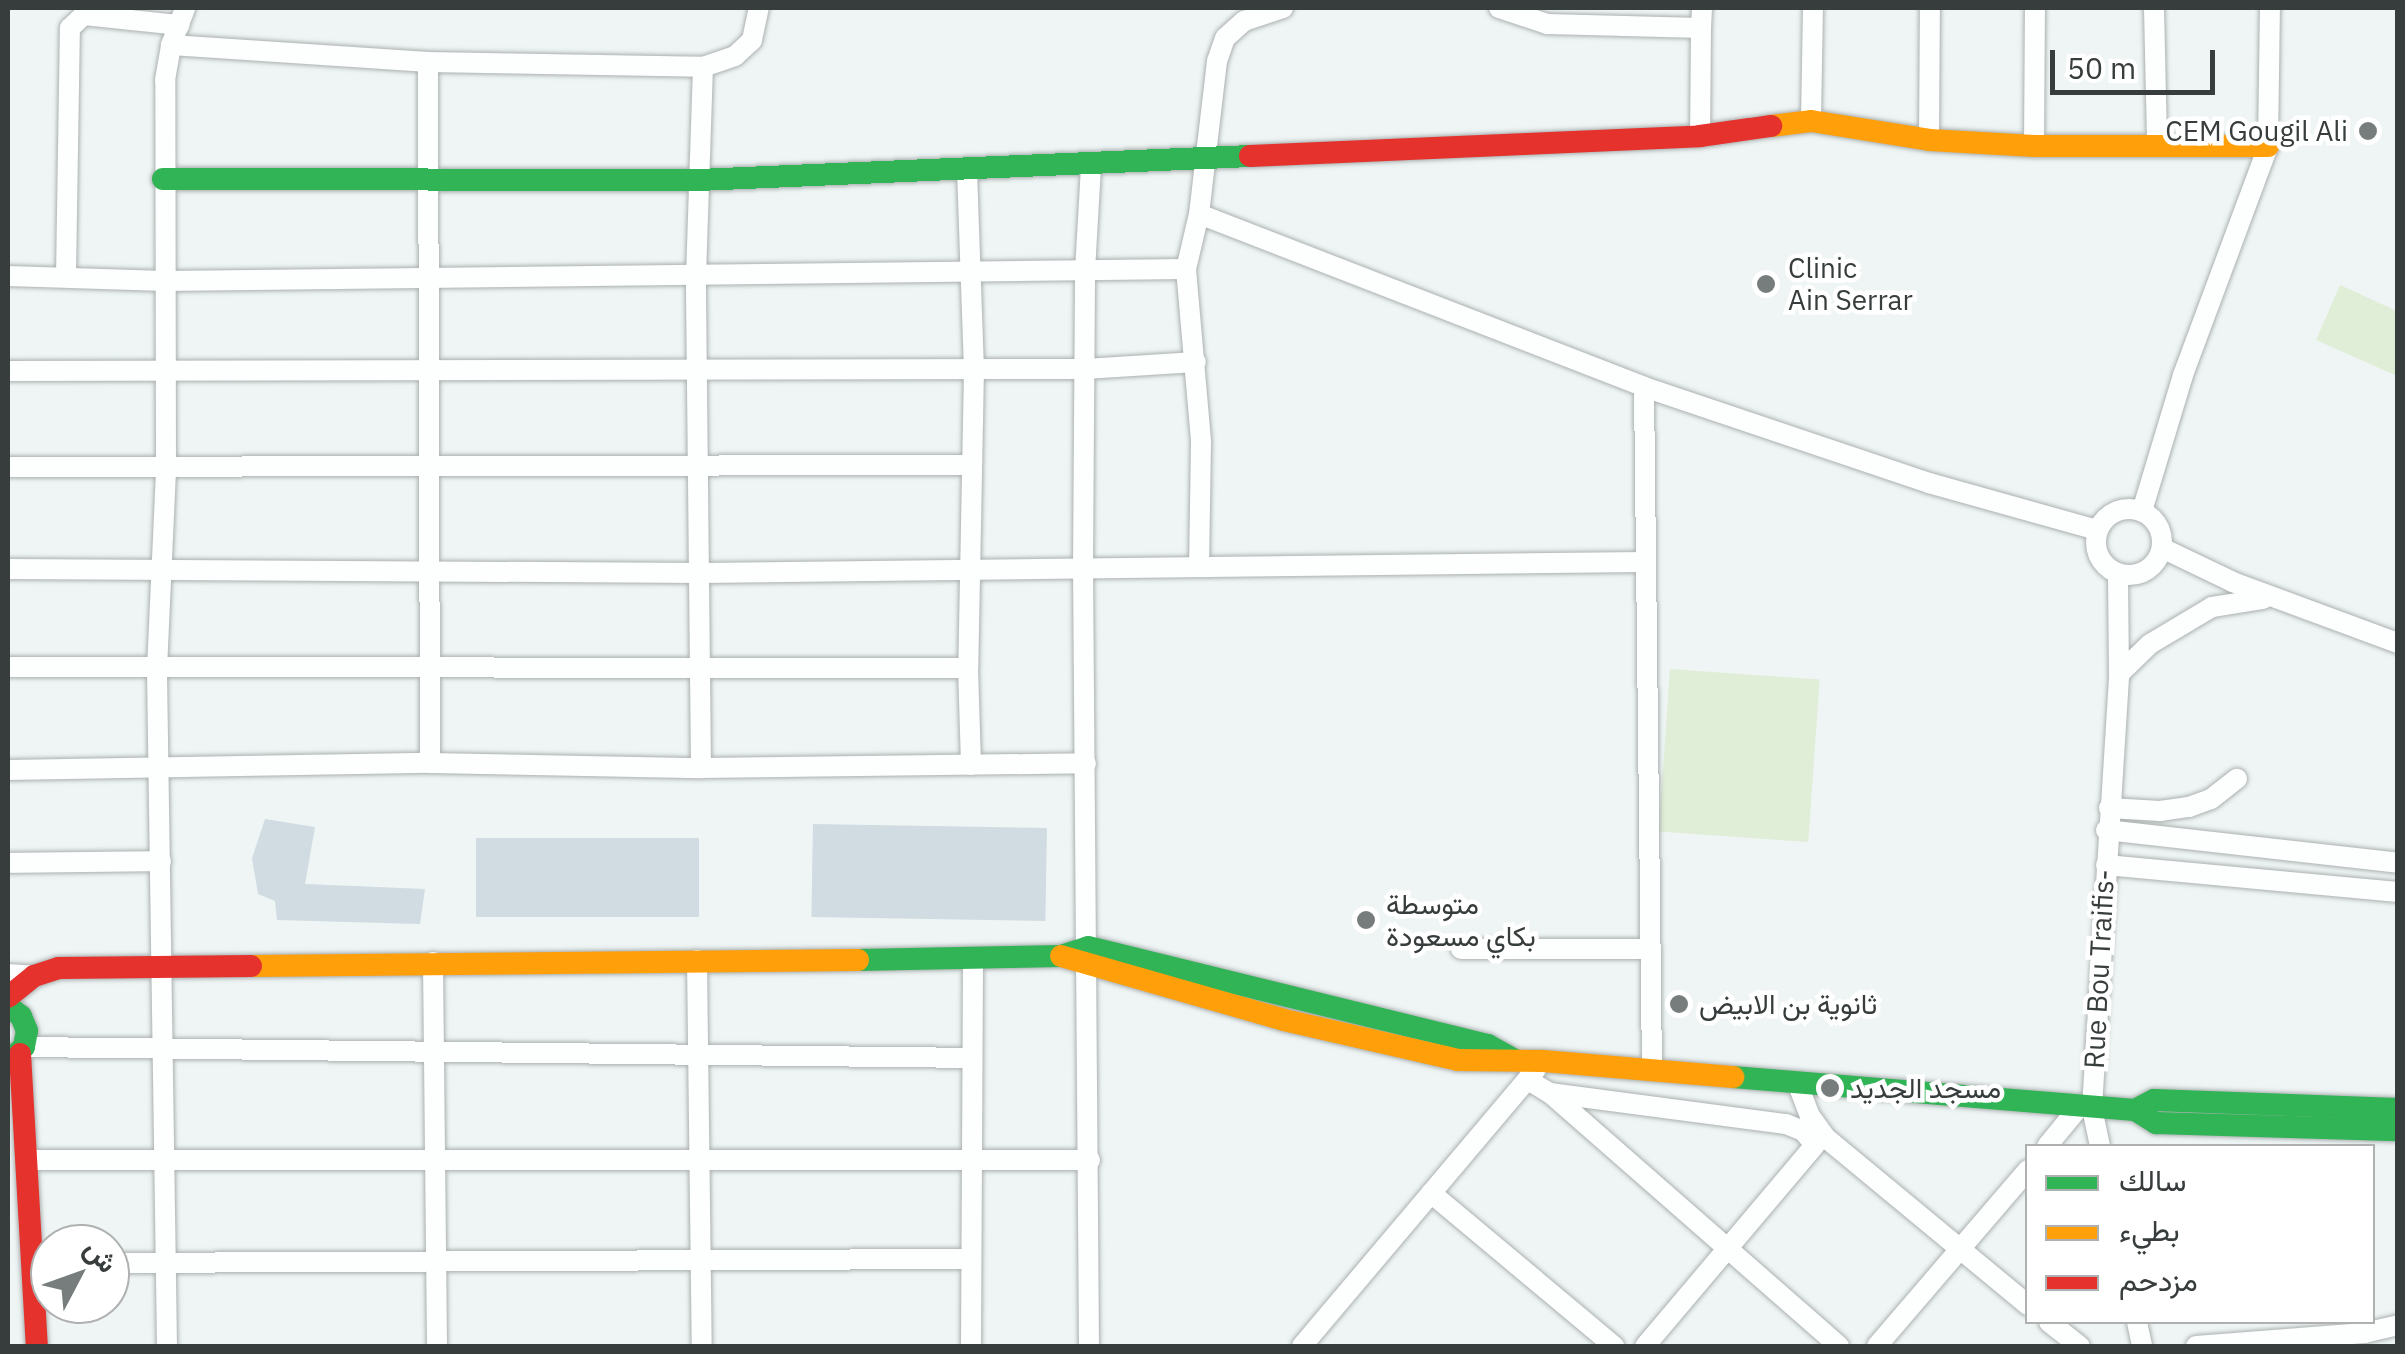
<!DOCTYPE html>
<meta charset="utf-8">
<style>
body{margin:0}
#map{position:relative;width:2405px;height:1354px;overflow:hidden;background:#eff5f5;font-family:"IBM Plex Sans",Vazirmatn,sans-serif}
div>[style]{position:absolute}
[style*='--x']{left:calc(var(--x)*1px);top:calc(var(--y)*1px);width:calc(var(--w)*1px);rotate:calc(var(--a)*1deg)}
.green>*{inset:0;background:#e0edd7;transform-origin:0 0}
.building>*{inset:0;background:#d0dce1;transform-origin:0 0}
.roads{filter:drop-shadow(0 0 2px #abb0b0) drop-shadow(0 0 2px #abb0b0)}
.street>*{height:20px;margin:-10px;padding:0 10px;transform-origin:10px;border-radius:10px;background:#fdfefe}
.street>.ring{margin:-10px;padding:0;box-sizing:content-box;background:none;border:20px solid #fdfefe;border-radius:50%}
.fast>*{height:22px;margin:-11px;padding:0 11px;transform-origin:11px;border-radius:11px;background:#30b455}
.slow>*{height:22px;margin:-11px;padding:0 11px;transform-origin:11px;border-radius:11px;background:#ff9f0a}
.jam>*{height:22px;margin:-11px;padding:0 11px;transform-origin:11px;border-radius:11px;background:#e5322d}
.dots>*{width:28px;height:28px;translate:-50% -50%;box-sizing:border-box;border:5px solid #fff;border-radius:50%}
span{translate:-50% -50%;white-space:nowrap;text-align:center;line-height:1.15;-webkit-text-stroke:9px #fff;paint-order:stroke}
.poi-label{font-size:28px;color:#373c3c}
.right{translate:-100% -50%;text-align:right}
.left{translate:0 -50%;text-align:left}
.street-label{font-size:28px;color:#373c3c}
.frame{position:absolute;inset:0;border:10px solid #373c3c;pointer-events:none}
.legend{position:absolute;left:2025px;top:1144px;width:350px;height:180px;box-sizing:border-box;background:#fff;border:2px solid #afb1b1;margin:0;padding:12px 18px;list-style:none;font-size:30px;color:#373c3c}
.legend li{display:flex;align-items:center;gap:20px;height:50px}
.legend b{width:50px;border:2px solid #afb1b1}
.north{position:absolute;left:30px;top:1224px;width:100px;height:100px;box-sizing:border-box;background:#fff;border:2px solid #afb1b1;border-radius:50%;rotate:49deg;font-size:28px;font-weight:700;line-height:40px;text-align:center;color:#373c3c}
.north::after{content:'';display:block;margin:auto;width:35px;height:45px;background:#777d7d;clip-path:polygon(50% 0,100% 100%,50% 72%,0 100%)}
.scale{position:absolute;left:2050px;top:50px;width:165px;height:45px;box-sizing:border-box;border:5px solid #373c3c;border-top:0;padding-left:12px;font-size:30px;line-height:35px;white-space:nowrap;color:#373c3c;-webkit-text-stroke:8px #fff;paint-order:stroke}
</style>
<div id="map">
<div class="green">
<div style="clip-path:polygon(2340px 285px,2397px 311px,2397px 376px,2316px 340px)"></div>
<div style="left:1670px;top:669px;width:150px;height:163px;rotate:4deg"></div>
</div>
<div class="building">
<div style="clip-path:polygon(265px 819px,315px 827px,305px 884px,425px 889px,420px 924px,277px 920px,275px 901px,258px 894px,252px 858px)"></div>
<div style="left:813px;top:824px;width:234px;height:93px;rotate:1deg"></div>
<div style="left:476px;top:838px;width:223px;height:79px"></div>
</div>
<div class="roads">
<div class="street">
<div style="--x:1283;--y:8;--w:41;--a:161.6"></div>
<div style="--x:1244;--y:21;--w:25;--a:138"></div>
<div style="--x:1225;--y:38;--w:24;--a:109"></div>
<div style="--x:1217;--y:61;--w:154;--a:96.7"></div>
<div style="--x:1199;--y:214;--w:477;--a:21.2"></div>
<div style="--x:1644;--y:387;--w:301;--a:18.6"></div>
<div style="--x:1929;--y:483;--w:174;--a:15.6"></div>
<div style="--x:1499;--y:8;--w:51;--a:18.4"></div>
<div style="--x:1547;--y:24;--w:154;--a:1.5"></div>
<div style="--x:1701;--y:28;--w:108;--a:90.5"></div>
<div style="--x:2154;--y:8;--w:137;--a:88.7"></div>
<div style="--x:1701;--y:28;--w:20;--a:-87"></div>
<div style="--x:171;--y:45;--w:258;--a:3.8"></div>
<div style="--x:428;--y:62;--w:275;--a:1"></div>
<div style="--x:703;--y:67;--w:34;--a:-19"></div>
<div style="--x:735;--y:56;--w:23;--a:-43"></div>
<div style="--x:752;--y:40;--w:33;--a:-78"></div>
<div style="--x:428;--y:62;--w:701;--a:89.84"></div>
<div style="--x:1811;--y:121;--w:113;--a:-89"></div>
<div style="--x:1929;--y:140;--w:132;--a:-89.6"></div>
<div style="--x:2034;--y:146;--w:138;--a:-89.6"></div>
<div style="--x:967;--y:170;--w:199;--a:88"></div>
<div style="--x:974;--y:369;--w:299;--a:91.1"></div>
<div style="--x:968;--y:668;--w:97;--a:88.2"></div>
<div style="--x:1199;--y:214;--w:57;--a:103.3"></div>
<div style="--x:1186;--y:269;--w:174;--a:85"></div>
<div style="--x:1201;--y:442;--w:124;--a:90.9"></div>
<div style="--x:8;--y:276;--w:157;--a:1.8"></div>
<div style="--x:165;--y:281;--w:1021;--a:-0.67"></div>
<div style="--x:66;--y:277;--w:249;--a:-89.1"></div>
<div style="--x:70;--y:28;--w:19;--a:-43"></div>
<div style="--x:84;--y:15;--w:96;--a:6"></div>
<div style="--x:8;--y:371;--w:1077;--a:-0.11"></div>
<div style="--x:1085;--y:369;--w:111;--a:-3.6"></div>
<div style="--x:1644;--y:387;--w:683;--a:89.33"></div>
<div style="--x:8;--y:467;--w:963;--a:-0.12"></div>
<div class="ring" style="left:2096px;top:509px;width:46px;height:46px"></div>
<div style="--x:2142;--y:511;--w:142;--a:-73.2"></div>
<div style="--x:2183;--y:375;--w:244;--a:-69.6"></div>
<div style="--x:2268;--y:146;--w:138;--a:-89.2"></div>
<div style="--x:2162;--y:548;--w:79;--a:25.6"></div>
<div style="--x:2233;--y:582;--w:176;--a:20.3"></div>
<div style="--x:8;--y:569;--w:694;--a:0.33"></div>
<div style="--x:702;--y:573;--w:943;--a:-0.67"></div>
<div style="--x:8;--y:667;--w:960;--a:0.06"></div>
<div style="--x:2119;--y:674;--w:43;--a:-44.1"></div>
<div style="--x:2150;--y:644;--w:72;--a:-30.8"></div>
<div style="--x:2212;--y:607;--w:52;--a:-8.9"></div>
<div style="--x:701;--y:768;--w:491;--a:-90.6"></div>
<div style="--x:696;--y:277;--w:210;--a:-88.1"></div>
<div style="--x:8;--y:770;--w:422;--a:-1"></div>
<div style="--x:430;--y:763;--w:271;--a:1.1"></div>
<div style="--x:701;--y:768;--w:385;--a:-0.7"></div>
<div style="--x:2109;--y:808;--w:51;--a:3.4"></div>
<div style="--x:2160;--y:811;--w:29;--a:-8"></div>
<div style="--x:2189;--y:807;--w:23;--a:-20"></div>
<div style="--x:2211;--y:799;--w:33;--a:-38"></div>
<div style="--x:2106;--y:830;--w:294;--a:6.4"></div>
<div style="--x:8;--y:863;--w:153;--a:-0.7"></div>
<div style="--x:2106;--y:865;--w:293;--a:5.3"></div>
<div style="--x:1461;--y:949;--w:187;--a:0"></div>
<div style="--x:697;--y:960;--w:386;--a:89.3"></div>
<div style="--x:433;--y:962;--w:384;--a:89.4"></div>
<div style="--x:8;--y:974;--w:26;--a:4"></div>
<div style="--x:24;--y:1047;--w:948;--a:0.66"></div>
<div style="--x:1528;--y:1080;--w:26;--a:31"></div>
<div style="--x:1550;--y:1093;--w:384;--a:41.2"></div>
<div style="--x:1798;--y:1085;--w:33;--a:69"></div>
<div style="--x:1810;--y:1116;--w:27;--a:54"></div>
<div style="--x:1826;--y:1138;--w:262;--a:39.6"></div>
<div style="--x:1550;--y:1093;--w:238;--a:7.5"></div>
<div style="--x:1786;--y:1124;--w:18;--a:22"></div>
<div style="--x:1803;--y:1131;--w:18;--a:49"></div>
<div style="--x:1815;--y:1145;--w:263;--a:130.2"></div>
<div style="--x:2047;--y:1146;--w:52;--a:-50.5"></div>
<div style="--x:2100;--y:1146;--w:40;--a:-102"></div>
<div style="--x:2092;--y:1107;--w:434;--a:-86.4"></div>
<div style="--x:2119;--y:674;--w:100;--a:-90.6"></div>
<div style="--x:29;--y:1160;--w:1061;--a:0"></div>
<div style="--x:1431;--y:1193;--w:239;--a:39.9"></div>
<div style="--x:110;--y:1263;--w:859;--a:-0.27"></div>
<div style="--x:2049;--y:1322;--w:39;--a:38"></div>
<div style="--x:2137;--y:1322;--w:25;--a:78"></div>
<div style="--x:167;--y:1346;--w:677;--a:-90.85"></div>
<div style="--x:157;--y:669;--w:202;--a:-87.4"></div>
<div style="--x:166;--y:467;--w:387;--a:-90.1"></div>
<div style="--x:165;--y:80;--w:36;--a:-80"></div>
<div style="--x:171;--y:45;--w:40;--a:-69"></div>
<div style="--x:971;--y:1346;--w:387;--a:-89.7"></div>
<div style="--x:1089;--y:1346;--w:780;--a:-90.44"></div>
<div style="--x:1083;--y:566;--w:295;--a:-89.6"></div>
<div style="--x:1085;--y:271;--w:105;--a:-86.7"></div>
<div style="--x:1302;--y:1346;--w:363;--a:-49.8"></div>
<div style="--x:1877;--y:1346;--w:232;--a:-49.4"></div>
<div style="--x:2196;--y:1346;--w:169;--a:-4.4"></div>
<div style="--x:2364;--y:1333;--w:35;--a:-13"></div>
</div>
<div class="fast">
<div style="--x:163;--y:179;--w:536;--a:0.11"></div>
<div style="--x:699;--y:180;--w:552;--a:-2.49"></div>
<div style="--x:858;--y:960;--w:203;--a:-1.1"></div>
<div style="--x:1061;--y:956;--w:28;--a:-18"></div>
<div style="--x:1088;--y:947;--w:412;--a:13.8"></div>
<div style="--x:1488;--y:1045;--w:29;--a:29"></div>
<div style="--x:8;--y:1006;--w:16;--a:38"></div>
<div style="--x:21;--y:1016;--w:16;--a:68"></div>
<div style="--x:27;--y:1031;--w:16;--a:101"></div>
<div style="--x:24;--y:1047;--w:21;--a:139"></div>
<div style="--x:1733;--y:1077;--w:403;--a:4.7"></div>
<div style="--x:2135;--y:1110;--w:25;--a:32"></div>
<div style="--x:2156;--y:1123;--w:242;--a:1.7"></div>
<div style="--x:2135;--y:1110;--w:21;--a:-28"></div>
<div style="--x:2154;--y:1100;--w:244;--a:2.1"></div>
</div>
<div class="slow">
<div style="--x:1771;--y:126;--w:40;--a:-7.1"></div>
<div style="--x:1811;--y:121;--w:120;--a:9.1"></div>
<div style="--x:1929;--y:140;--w:105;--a:3.3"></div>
<div style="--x:2034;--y:146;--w:234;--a:0"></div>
<div style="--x:1061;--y:956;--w:232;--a:16"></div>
<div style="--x:1284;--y:1020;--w:179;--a:12.9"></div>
<div style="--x:1458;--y:1060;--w:84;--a:0.7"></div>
<div style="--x:1542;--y:1061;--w:192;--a:4.8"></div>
<div style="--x:251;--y:966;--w:607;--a:-0.57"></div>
</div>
<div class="jam">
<div style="--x:1250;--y:156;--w:450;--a:-2.5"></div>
<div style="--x:1700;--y:136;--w:72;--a:-8"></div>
<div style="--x:8;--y:997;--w:33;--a:-39"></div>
<div style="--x:34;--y:976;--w:26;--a:-18"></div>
<div style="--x:59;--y:968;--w:192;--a:-0.6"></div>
<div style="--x:20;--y:1054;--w:292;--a:86.7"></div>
</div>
</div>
<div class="dots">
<div style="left:2368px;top:131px;background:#777d7d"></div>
<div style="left:1766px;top:284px;background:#777d7d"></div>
<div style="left:1366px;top:920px;background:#777d7d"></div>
<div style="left:1679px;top:1004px;background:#777d7d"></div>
<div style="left:1830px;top:1088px;background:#777d7d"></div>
</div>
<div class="poi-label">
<span class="right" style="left:2348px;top:131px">CEM Gougil Ali</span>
<span class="left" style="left:1788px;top:284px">Clinic<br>Ain Serrar</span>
<span class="left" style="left:1386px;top:920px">متوسطة<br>بكاي مسعودة</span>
<span class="left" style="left:1699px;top:1004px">ثانوية بن الابيض</span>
<span class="left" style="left:1850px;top:1088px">مسجد الجديد</span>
</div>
<div class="street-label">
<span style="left:2099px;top:969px;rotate:-87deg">Rue Bou Traifis-</span>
</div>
<div class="frame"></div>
<ul class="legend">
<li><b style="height:12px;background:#30b455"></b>سالك</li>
<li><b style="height:12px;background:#ff9f0a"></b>بطيء</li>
<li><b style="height:12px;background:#e5322d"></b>مزدحم</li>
</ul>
<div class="north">ش</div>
<div class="scale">50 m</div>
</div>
